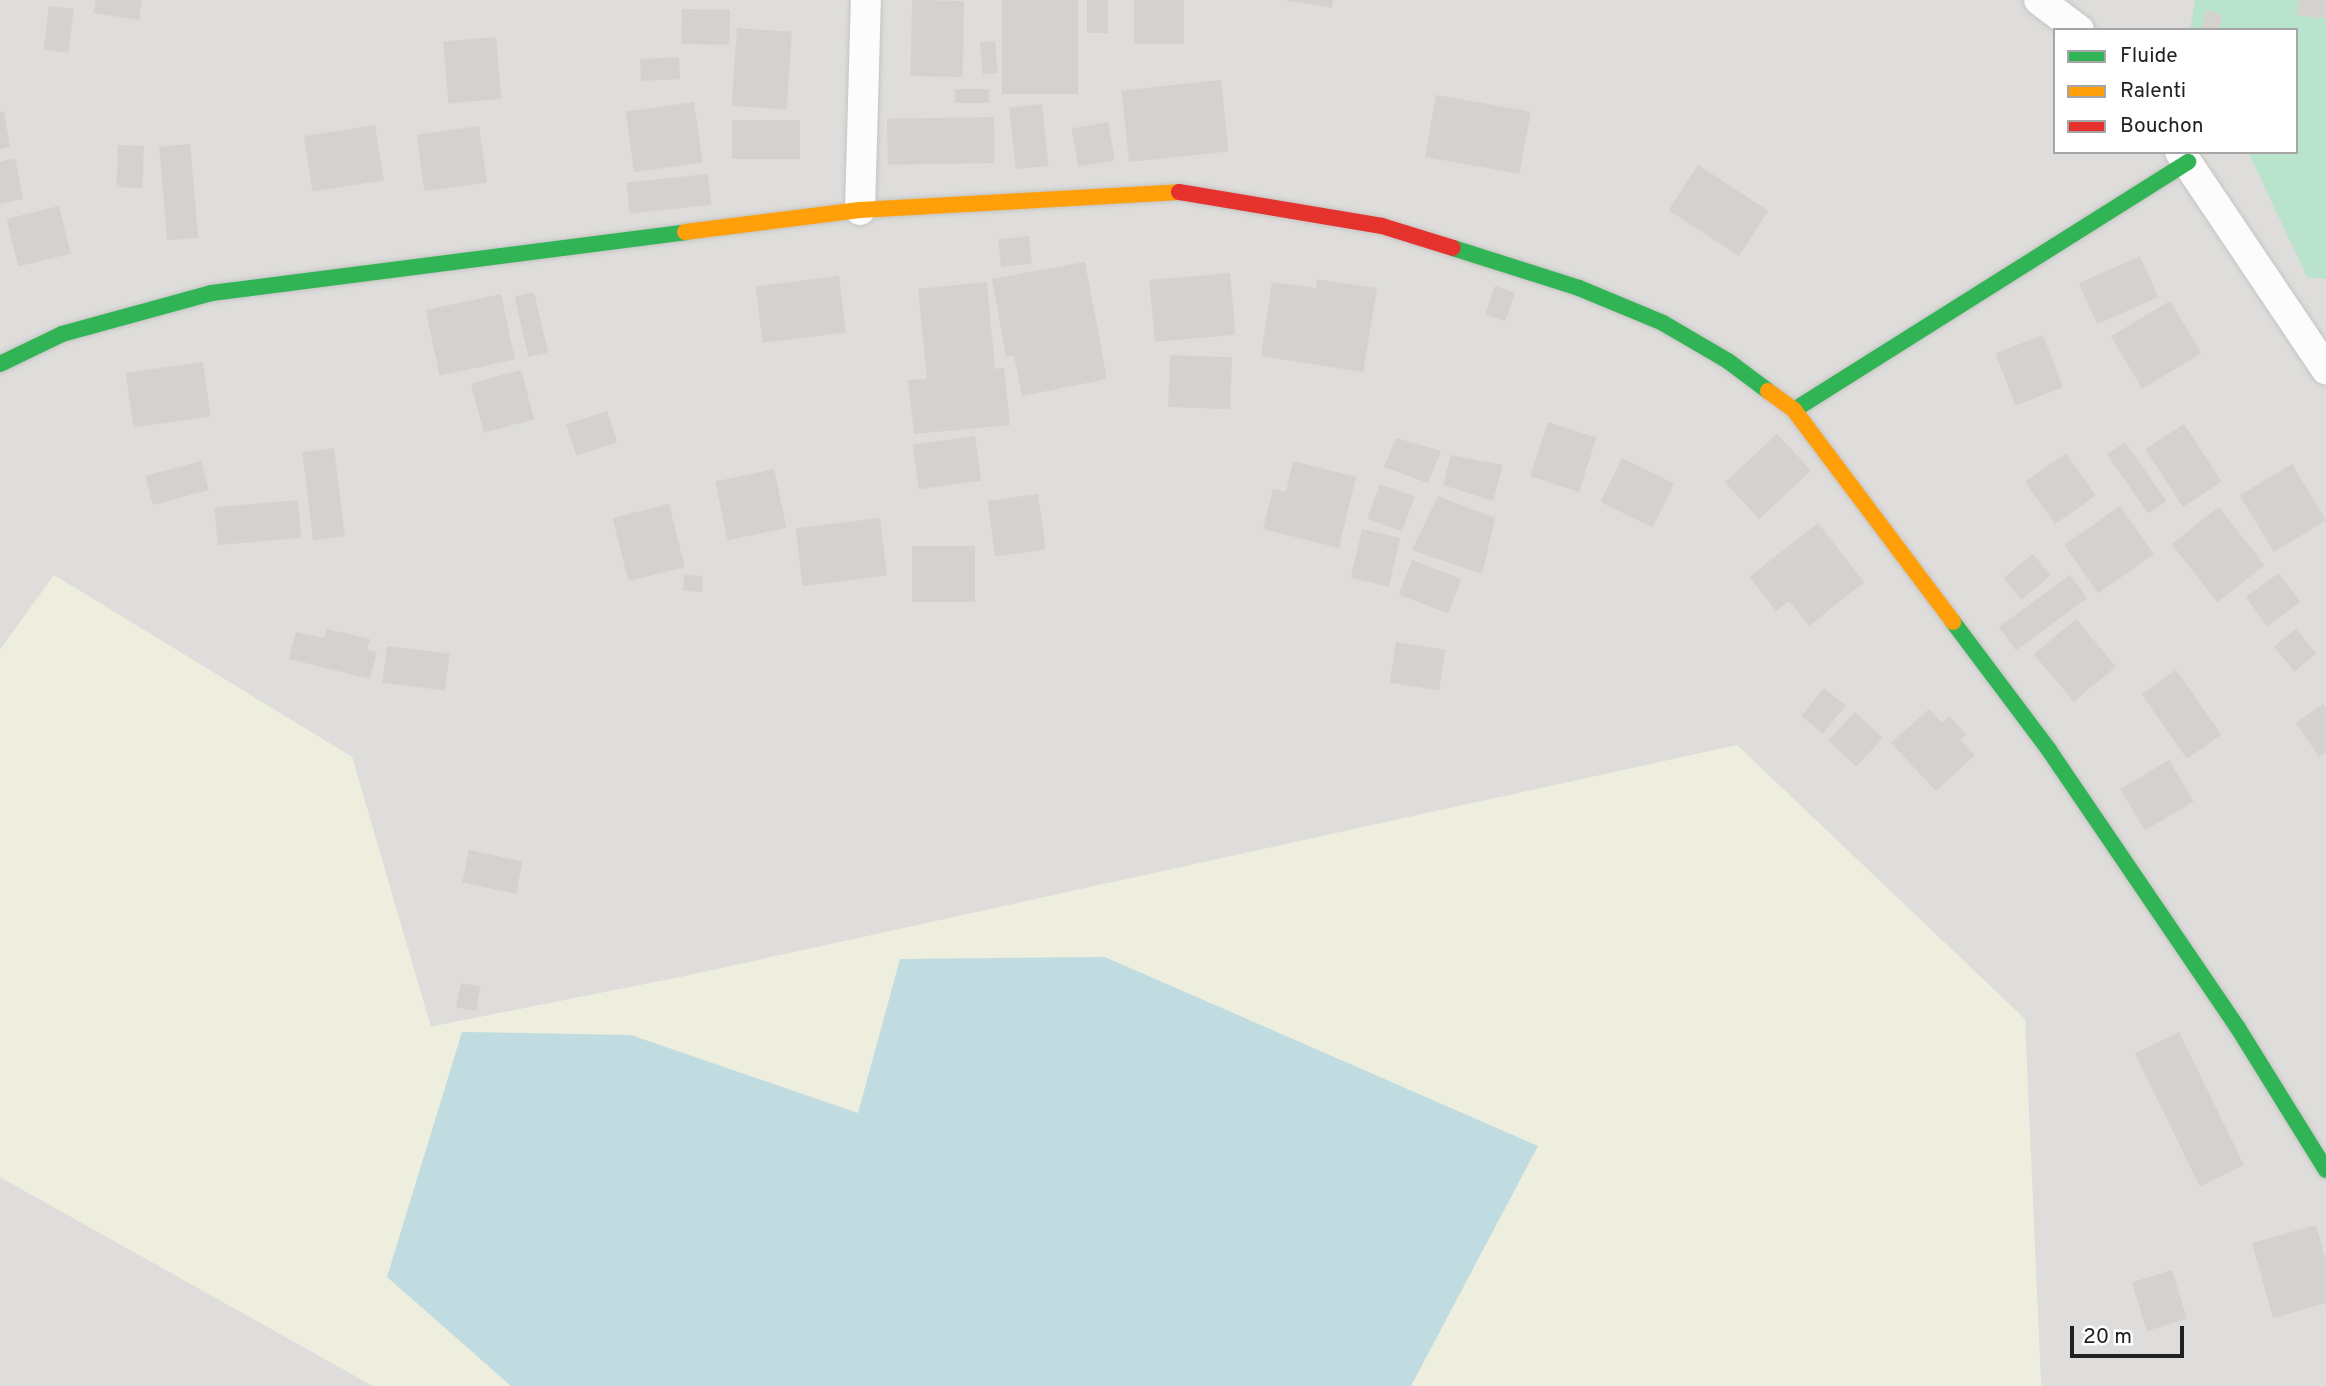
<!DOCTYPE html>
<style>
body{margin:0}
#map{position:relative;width:2326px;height:1386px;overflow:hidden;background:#efedea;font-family:Overpass,sans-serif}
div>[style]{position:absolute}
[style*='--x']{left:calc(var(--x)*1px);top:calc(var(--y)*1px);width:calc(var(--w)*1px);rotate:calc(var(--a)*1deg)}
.residential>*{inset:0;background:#dedddb}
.farmland>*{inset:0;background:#eeeede}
.pitch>*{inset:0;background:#b9e3cd}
.water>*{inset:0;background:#c0dce0}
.building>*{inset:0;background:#d4d1cf;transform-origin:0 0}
.roads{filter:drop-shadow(0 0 2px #c5c4c2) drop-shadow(0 0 2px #c5c4c2)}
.street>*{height:30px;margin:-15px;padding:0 15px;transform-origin:15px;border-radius:15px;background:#fdfcfc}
.fast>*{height:16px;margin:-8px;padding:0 8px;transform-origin:8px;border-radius:8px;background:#30b455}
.slow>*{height:16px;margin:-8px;padding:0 8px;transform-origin:8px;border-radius:8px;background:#ff9f0a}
.jam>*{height:16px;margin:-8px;padding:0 8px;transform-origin:8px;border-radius:8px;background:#e5322d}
span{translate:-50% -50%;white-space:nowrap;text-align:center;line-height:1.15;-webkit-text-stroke:5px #fff;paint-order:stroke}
.legend{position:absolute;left:2053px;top:28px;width:245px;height:126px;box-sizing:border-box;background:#fff;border:2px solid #a6a6a6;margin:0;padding:9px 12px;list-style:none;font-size:21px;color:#212121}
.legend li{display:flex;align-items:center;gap:14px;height:35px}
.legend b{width:35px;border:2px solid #a6a6a6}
.scale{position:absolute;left:2070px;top:1326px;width:114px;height:32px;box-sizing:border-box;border:4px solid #212121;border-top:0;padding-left:9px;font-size:21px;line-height:24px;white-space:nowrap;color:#212121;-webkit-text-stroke:5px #fff;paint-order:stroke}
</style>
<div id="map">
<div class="residential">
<div style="clip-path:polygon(evenodd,0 0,2326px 0,2326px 1386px,2041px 1386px,2024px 1019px,676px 978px,430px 1027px,352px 757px,54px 576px,0 650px,0 0,2055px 30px,2296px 30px,2296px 152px,2055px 152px,2055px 30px)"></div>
<div style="clip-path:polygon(0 1177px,363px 1380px,373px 1386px,0 1386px)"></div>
</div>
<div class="farmland">
<div style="clip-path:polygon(54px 575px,352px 757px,431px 1027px,676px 978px,1737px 745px,2025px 1019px,2041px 1386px,373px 1386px,0 1177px,0 650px)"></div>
</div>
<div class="pitch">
<div style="clip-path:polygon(2195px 0,2326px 0,2326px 279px,2307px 277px,2248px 152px,2296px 152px,2296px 30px,2190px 30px)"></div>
</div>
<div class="water">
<div style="clip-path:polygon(1105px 957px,1538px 1146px,1411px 1386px,511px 1386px,387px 1277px,462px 1032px,631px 1035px,858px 1113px,900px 959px)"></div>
</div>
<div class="building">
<div style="clip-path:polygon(96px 0,142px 0,139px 20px,94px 13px)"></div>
<div style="left:912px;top:0;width:52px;height:76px;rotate:1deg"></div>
<div style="left:1002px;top:0;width:76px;height:94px"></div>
<div style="left:1087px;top:0;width:21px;height:33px"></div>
<div style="left:1134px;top:0;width:50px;height:44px"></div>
<div style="clip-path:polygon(1283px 0,1333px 0,1332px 8px)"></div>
<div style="clip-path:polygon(2299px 0,2326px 0,2326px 19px,2297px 15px)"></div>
<div style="left:49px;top:6px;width:25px;height:44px;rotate:7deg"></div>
<div style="left:682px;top:9px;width:48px;height:35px;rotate:1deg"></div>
<div style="clip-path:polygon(2206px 10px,2222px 15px,2219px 30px,2201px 30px)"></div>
<div style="left:737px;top:28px;width:55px;height:78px;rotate:4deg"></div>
<div style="left:496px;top:37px;width:62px;height:53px;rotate:85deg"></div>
<div style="left:995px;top:41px;width:32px;height:15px;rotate:85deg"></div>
<div style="left:679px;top:57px;width:22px;height:39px;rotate:87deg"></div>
<div style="left:1221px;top:80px;width:72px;height:100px;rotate:84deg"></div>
<div style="left:955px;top:89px;width:34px;height:14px"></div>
<div style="left:1436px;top:95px;width:96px;height:63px;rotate:10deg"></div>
<div style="left:694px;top:102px;width:61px;height:69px;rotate:82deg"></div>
<div style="left:1042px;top:104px;width:62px;height:33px;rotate:84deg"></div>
<div style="clip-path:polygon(4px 111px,10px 147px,0 149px,0 112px)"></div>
<div style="left:994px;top:117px;width:46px;height:107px;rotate:89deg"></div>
<div style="left:732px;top:120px;width:68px;height:39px"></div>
<div style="left:1108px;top:122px;width:39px;height:37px;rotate:80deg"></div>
<div style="left:375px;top:125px;width:56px;height:72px;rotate:81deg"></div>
<div style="left:479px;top:126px;width:57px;height:63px;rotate:82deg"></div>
<div style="left:190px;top:144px;width:94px;height:31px;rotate:85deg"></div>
<div style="left:118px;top:145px;width:26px;height:42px;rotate:2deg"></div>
<div style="clip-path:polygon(15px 158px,23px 199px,0 204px,0 162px)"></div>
<div style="left:1698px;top:165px;width:84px;height:54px;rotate:33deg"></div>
<div style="left:708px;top:174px;width:31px;height:82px;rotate:84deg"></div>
<div style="left:59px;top:206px;width:49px;height:54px;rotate:76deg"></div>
<div style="left:1029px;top:236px;width:28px;height:31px;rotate:84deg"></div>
<div style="left:2140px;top:256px;width:45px;height:67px;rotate:66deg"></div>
<div style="clip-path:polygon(1085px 262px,1107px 379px,1022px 396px,1014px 356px,1006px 357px,992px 279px)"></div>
<div style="left:1230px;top:273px;width:62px;height:81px;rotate:85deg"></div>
<div style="left:839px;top:276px;width:57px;height:84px;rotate:83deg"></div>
<div style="clip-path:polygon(1317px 279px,1377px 288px,1363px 372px,1261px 356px,1272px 282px,1316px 288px)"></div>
<div style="clip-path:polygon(987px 282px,995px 369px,1004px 368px,1010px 425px,914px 434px,908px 380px,927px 379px,918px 289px)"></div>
<div style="left:1495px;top:286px;width:21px;height:30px;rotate:19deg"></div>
<div style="left:534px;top:292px;width:62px;height:20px;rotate:77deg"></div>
<div style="left:501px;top:294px;width:67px;height:77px;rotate:78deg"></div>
<div style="left:2170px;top:301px;width:61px;height:69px;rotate:59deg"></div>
<div style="left:2043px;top:335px;width:56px;height:51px;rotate:69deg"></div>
<div style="left:1170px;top:355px;width:62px;height:52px;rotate:2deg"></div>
<div style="left:203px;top:362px;width:55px;height:78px;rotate:82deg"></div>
<div style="left:521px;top:370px;width:51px;height:52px;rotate:75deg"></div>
<div style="left:607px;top:411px;width:33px;height:43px;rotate:72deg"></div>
<div style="left:1548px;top:422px;width:51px;height:57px;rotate:18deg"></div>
<div style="left:2184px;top:424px;width:69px;height:46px;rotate:57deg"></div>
<div style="left:1777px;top:434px;width:50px;height:71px;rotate:47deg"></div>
<div style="left:975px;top:436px;width:45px;height:63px;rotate:82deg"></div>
<div style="clip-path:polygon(1396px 438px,1441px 451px,1428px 483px,1384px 467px)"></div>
<div style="left:2125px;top:442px;width:72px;height:22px;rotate:55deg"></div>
<div style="left:334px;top:448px;width:89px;height:32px;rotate:83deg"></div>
<div style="left:2066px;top:453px;width:52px;height:50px;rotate:55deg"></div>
<div style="clip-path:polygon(1451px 455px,1503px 465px,1493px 501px,1443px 485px)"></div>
<div style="left:1622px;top:458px;width:58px;height:49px;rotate:26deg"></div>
<div style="left:201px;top:461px;width:30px;height:58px;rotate:75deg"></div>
<div style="clip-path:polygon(1293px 461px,1356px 477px,1339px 548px,1263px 529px,1273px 489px,1286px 492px)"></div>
<div style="left:2292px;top:464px;width:66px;height:61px;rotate:59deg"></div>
<div style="left:774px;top:469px;width:60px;height:60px;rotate:78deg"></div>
<div style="left:1380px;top:484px;width:37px;height:37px;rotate:20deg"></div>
<div style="left:1038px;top:494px;width:56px;height:51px;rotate:82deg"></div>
<div style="clip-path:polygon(1438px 496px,1495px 518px,1482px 574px,1412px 550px)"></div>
<div style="left:298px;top:500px;width:38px;height:84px;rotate:85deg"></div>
<div style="left:669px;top:504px;width:65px;height:58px;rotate:76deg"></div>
<div style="left:2120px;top:506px;width:59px;height:68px;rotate:55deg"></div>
<div style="left:2219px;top:507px;width:74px;height:60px;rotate:52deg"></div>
<div style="left:880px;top:518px;width:58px;height:85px;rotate:83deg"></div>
<div style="clip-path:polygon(1818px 523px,1864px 582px,1809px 626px,1789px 601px,1776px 611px,1749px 577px)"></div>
<div style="left:1362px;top:529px;width:39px;height:50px;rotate:13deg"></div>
<div style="left:975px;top:546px;width:56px;height:63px;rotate:90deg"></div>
<div style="left:2033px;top:554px;width:28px;height:38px;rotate:51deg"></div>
<div style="left:1412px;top:560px;width:53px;height:37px;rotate:21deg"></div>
<div style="left:2279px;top:573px;width:36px;height:41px;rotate:54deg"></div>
<div style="left:684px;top:575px;width:19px;height:16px;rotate:3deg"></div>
<div style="left:2070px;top:575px;width:29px;height:88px;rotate:54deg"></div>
<div style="left:2076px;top:619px;width:62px;height:55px;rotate:50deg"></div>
<div style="clip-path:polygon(327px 629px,370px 639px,367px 650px,377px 652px,370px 679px,289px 659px,296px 632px,324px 638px)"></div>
<div style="left:2296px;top:629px;width:32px;height:28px;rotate:51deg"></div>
<div style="left:1396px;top:642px;width:50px;height:41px;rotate:9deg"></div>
<div style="left:387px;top:646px;width:63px;height:37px;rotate:7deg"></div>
<div style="left:2176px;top:670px;width:79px;height:42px;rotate:55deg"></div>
<div style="left:1824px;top:688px;width:28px;height:36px;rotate:39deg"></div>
<div style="clip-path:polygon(2323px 704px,2326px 709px,2326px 752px,2319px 757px,2296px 723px)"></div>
<div style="clip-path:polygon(1929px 709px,1942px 723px,1949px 716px,1966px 734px,1960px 740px,1975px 755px,1936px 791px,1891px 743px)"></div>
<div style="left:1855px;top:712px;width:38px;height:39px;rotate:43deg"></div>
<div style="left:2169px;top:760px;width:48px;height:57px;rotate:59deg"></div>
<div style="left:469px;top:850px;width:55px;height:33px;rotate:12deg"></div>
<div style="left:461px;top:983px;width:20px;height:25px;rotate:11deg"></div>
<div style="left:2179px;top:1032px;width:148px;height:49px;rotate:64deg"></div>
<div style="clip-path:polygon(2316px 1225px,2326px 1261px,2326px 1303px,2273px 1318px,2252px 1243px)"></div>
<div style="left:2172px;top:1270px;width:51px;height:42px;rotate:73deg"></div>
</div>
<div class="roads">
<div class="street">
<div style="--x:2039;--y:0;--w:50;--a:36.9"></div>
<div style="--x:2180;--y:152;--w:262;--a:56.1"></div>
<div style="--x:860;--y:210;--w:210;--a:-88.4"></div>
</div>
<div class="fast">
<div style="--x:1453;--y:248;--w:132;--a:17.6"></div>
<div style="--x:1579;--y:288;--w:91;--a:22.6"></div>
<div style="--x:1663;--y:323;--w:75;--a:30.3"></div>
<div style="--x:1728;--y:361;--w:50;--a:36.9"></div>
<div style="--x:0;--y:364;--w:69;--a:-25.8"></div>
<div style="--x:62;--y:334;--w:156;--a:-15.3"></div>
<div style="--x:212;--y:293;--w:477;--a:-7.3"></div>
<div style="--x:1794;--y:410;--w:466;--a:-32.2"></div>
<div style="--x:1953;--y:622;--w:160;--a:53.1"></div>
<div style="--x:2049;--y:750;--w:336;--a:55.8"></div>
<div style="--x:2238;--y:1028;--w:167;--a:58.2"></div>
</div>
<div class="slow">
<div style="--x:685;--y:232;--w:176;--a:-7.2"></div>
<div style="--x:860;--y:210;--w:320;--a:-3.2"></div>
<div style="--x:1768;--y:391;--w:32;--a:36"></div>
<div style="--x:1794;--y:410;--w:265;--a:53.1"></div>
</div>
<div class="jam">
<div style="--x:1179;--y:192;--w:206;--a:9.5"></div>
<div style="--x:1382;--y:226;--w:74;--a:17.2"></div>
</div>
</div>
<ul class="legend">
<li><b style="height:9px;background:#30b455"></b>Fluide</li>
<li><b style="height:9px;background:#ff9f0a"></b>Ralenti</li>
<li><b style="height:9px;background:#e5322d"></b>Bouchon</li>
</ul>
<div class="scale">20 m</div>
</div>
